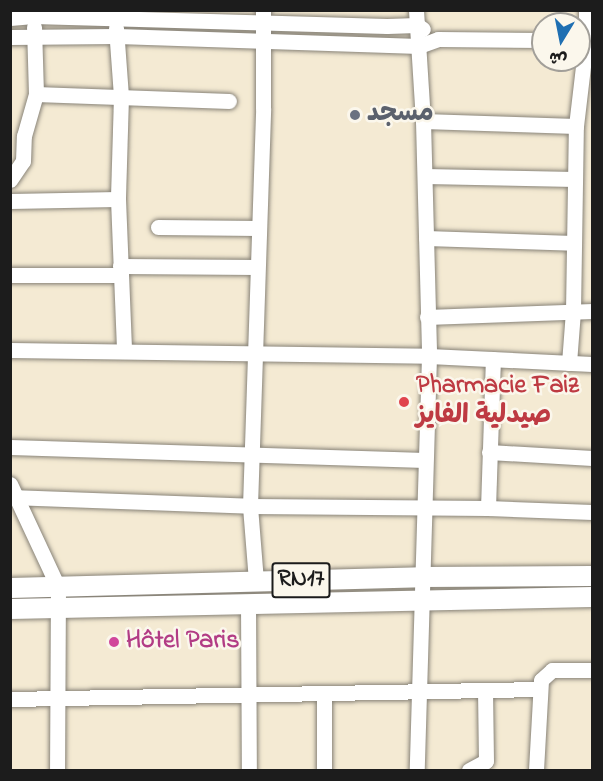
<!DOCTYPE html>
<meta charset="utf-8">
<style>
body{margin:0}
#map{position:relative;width:603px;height:781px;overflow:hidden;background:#f4ead3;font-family:"Indie Flower","Playpen Sans Arabic",sans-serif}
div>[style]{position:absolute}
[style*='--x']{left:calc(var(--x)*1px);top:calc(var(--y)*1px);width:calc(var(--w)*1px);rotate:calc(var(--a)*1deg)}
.roads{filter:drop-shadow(0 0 2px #888378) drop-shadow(0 0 2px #888378)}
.minor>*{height:15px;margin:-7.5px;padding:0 7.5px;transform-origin:7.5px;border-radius:7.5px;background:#fff}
.major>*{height:20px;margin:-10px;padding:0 10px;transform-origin:10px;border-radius:10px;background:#fff}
.dots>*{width:16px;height:16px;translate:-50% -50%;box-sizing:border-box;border:3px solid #fbf7ec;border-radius:50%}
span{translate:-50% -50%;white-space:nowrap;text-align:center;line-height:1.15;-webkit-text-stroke:5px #fbf7ec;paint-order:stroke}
.shield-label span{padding:2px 4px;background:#fbf7ec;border:2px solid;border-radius:4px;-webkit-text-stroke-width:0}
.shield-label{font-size:24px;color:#1c1c1c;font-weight:700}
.worship-label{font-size:26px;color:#5b616d;font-weight:700}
.left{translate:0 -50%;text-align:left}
.health-label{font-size:26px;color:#be3a42;font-weight:700}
.hotel-label{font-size:26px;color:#b23c85;font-weight:700}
.frame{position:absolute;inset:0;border:12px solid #1c1c1c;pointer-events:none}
.north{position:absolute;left:531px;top:12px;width:60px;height:60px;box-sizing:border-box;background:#fbf7ec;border:2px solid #a29f99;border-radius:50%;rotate:190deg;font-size:16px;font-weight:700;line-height:24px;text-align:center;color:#1c1c1c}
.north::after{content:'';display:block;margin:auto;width:21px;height:27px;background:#1f6fb2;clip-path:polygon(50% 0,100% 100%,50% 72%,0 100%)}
</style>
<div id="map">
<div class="roads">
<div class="minor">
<div style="--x:416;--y:10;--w:111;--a:86.4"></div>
<div style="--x:423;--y:121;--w:235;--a:88.5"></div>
<div style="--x:429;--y:356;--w:414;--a:91.7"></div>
<div style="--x:10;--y:18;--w:23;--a:-5"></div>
<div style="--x:33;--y:16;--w:354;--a:1.6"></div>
<div style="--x:387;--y:26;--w:30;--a:-2"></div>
<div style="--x:417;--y:25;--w:7;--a:34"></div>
<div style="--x:116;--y:28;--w:68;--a:85.8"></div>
<div style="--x:121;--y:96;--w:103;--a:91.7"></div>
<div style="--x:118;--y:199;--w:152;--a:87.7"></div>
<div style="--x:10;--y:37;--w:107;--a:-0.5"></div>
<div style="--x:117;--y:36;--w:302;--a:1.9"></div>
<div style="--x:419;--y:46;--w:20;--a:-20"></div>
<div style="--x:438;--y:39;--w:105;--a:0.5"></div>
<div style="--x:36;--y:94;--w:193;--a:2.1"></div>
<div style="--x:423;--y:121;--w:153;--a:1.9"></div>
<div style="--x:425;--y:176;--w:150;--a:1.1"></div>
<div style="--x:10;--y:180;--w:23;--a:-56"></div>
<div style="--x:23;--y:161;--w:25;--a:-88"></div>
<div style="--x:24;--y:136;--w:44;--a:-74.1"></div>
<div style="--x:36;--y:94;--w:67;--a:-91.7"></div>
<div style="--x:10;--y:201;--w:108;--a:-1.1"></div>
<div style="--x:158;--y:227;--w:100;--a:0.6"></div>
<div style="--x:426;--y:238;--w:147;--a:1.9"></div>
<div style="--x:120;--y:266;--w:137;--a:0.4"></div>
<div style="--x:10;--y:275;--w:110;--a:0"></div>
<div style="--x:427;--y:317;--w:165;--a:-2.1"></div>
<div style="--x:10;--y:350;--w:419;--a:0.8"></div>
<div style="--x:429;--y:356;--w:163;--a:2.8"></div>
<div style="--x:569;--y:363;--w:52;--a:-85.6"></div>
<div style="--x:573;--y:311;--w:185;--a:-89.1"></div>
<div style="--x:576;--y:126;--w:86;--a:-83.3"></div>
<div style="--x:586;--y:41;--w:31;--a:-90"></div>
<div style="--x:10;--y:447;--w:415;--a:1.8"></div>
<div style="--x:489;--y:452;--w:103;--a:3.3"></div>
<div style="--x:10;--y:484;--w:114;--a:65"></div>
<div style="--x:58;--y:587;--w:183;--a:90.3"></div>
<div style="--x:10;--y:497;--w:240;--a:2.1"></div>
<div style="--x:250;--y:506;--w:238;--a:0.5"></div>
<div style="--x:488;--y:508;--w:104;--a:2.2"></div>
<div style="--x:488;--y:508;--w:149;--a:-88.1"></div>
<div style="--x:256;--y:581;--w:75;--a:-94.6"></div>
<div style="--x:250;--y:506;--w:398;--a:-88.1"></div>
<div style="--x:263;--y:108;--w:98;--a:-90"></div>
<div style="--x:248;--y:602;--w:168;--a:89.7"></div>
<div style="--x:10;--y:699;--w:529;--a:-1.08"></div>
<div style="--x:324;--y:770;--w:77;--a:-90"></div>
<div style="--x:469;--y:770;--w:19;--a:-28"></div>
<div style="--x:486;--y:761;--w:71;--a:-90.8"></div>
<div style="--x:536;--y:770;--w:90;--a:-86.8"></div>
<div style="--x:541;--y:680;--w:15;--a:-42"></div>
<div style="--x:552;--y:670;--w:40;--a:0"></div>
</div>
<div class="major">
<div style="--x:10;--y:588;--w:412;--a:-1.5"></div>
<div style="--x:422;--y:577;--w:170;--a:-0.3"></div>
<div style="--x:10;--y:609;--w:582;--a:-1.18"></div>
</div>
</div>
<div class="dots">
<div style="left:355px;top:115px;background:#6b7280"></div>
<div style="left:404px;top:402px;background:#e0444e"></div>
<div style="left:114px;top:642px;background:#d1479c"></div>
</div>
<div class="shield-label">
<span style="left:301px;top:580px">RN17</span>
</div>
<div class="worship-label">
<span class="left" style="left:367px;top:115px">مسجد</span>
</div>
<div class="health-label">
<span class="left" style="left:416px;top:402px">Pharmacie Faiz<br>صيدلية الفايز</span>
</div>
<div class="hotel-label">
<span class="left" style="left:126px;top:642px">Hôtel Paris</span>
</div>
<div class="frame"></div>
<div class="north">ش</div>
</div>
